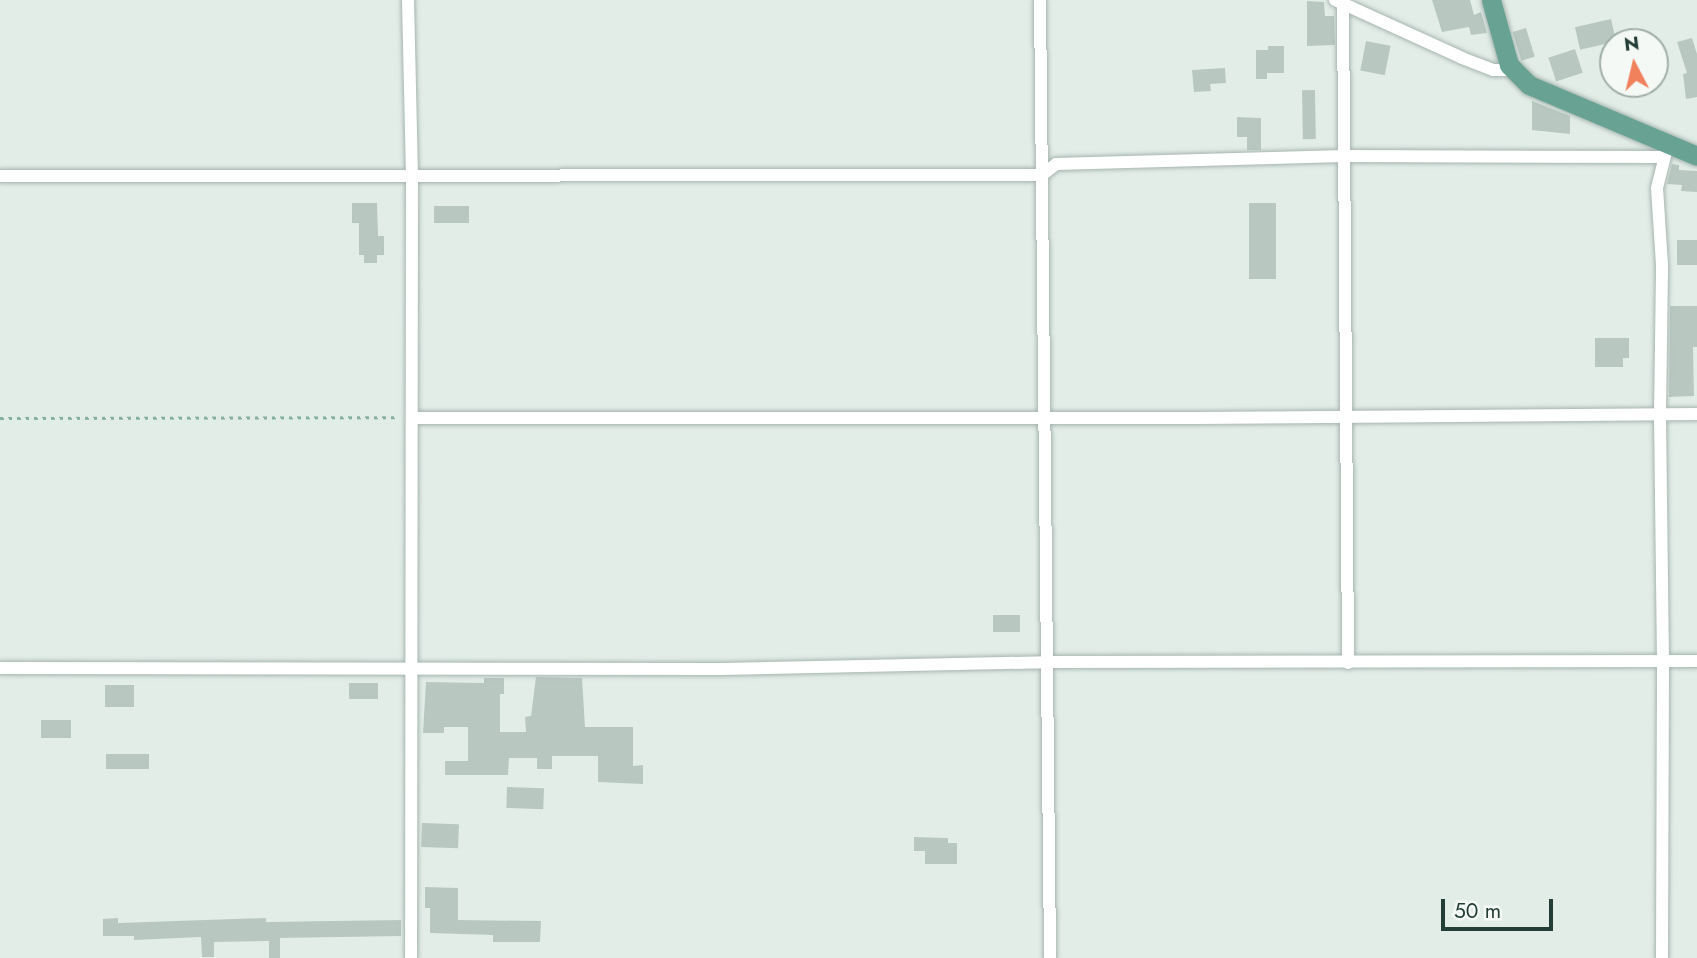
<!DOCTYPE html>
<style>
body{margin:0}
#map{position:relative;width:1697px;height:958px;overflow:hidden;background:#e3ede8;font-family:Jost,sans-serif}
div>[style]{position:absolute}
[style*='--x']{left:calc(var(--x)*1px);top:calc(var(--y)*1px);width:calc(var(--w)*1px);rotate:calc(var(--a)*1deg)}
.building>*{inset:0;background:#b8c8c1;transform-origin:0 0}
.path>*{height:2.5px;margin-top:-1.25px;transform-origin:0;background:repeating-linear-gradient(90deg,#84b0a2 0 3.5px,transparent 0 8.5px)}
.roads{filter:drop-shadow(0 0 2px #a6b5af) drop-shadow(0 0 2px #a6b5af)}
.minor>*{height:12px;margin:-6px;padding:0 6px;transform-origin:6px;border-radius:6px;background:#fff}
.primary>*{height:19px;margin:-9.5px;padding:0 9.5px;transform-origin:9.5px;border-radius:9.5px;background:#68a293}
span{translate:-50% -50%;white-space:nowrap;text-align:center;line-height:1.15;-webkit-text-stroke:5px #f4f9f6;paint-order:stroke}
.north{position:absolute;left:1599px;top:28px;width:70px;height:70px;box-sizing:border-box;background:#f4f9f6;border:2px solid #a0aeaa;border-radius:50%;rotate:353deg;font-size:19px;font-weight:700;line-height:28px;text-align:center;color:#233e37}
.north::after{content:'';display:block;margin:auto;width:24px;height:32px;background:#f1815d;clip-path:polygon(50% 0,100% 100%,50% 72%,0 100%)}
.scale{position:absolute;left:1441px;top:899px;width:112px;height:32px;box-sizing:border-box;border:4px solid #233e37;border-top:0;padding-left:9px;font-size:21px;line-height:24px;white-space:nowrap;color:#233e37;-webkit-text-stroke:5px #f4f9f6;paint-order:stroke}
</style>
<div id="map">
<div class="building">
<div style="clip-path:polygon(1432px 0,1470px 0,1474px 15px,1481px 12px,1487px 33px,1471px 35px,1469px 27px,1442px 32px)"></div>
<div style="clip-path:polygon(1307px 1px,1324px 2px,1325px 16px,1334px 16px,1335px 45px,1307px 46px)"></div>
<div style="left:1611px;top:19px;width:23px;height:37px;rotate:77deg"></div>
<div style="left:1526px;top:28px;width:30px;height:14px;rotate:73deg"></div>
<div style="clip-path:polygon(1692px 38px,1697px 54px,1697px 97px,1686px 99px,1683px 74px,1687px 73px,1677px 42px)"></div>
<div style="left:1366px;top:41px;width:25px;height:30px;rotate:11deg"></div>
<div style="clip-path:polygon(1268px 46px,1284px 46px,1284px 73px,1267px 73px,1267px 79px,1256px 79px,1256px 50px,1268px 50px)"></div>
<div style="left:1575px;top:49px;width:25px;height:28px;rotate:72deg"></div>
<div style="clip-path:polygon(1225px 68px,1226px 83px,1210px 84px,1211px 91px,1194px 92px,1192px 70px)"></div>
<div style="left:1315px;top:90px;width:49px;height:13px;rotate:89deg"></div>
<div style="clip-path:polygon(1532px 101px,1570px 116px,1570px 134px,1532px 130px)"></div>
<div style="clip-path:polygon(1237px 117px,1261px 118px,1261px 150px,1247px 150px,1247px 137px,1237px 137px)"></div>
<div style="clip-path:polygon(1672px 164px,1679px 165px,1679px 170px,1697px 171px,1697px 192px,1681px 191px,1682px 185px,1667px 184px)"></div>
<div style="clip-path:polygon(352px 203px,377px 203px,378px 236px,384px 236px,384px 255px,377px 255px,377px 263px,364px 263px,364px 255px,359px 255px,359px 223px,352px 223px)"></div>
<div style="left:1249px;top:203px;width:27px;height:76px"></div>
<div style="left:469px;top:206px;width:17px;height:35px;rotate:90deg"></div>
<div style="left:1677px;top:240px;width:20px;height:25px"></div>
<div style="clip-path:polygon(1670px 306px,1697px 306px,1697px 347px,1693px 347px,1694px 396px,1669px 397px)"></div>
<div style="clip-path:polygon(1595px 338px,1629px 338px,1629px 358px,1623px 358px,1623px 367px,1595px 367px)"></div>
<div style="left:993px;top:615px;width:27px;height:17px"></div>
<div style="clip-path:polygon(536px 677px,582px 678px,585px 727px,633px 727px,633px 766px,643px 765px,643px 784px,598px 782px,598px 756px,552px 756px,552px 769px,537px 769px,537px 758px,509px 758px,508px 775px,445px 775px,445px 761px,468px 761px,468px 727px,444px 727px,444px 733px,423px 733px,426px 682px,484px 683px,484px 678px,504px 678px,504px 694px,500px 694px,500px 732px,526px 732px,525px 717px,531px 716px)"></div>
<div style="left:349px;top:683px;width:29px;height:16px"></div>
<div style="left:105px;top:685px;width:29px;height:22px"></div>
<div style="left:41px;top:720px;width:30px;height:18px"></div>
<div style="left:106px;top:754px;width:43px;height:15px"></div>
<div style="left:507px;top:787px;width:37px;height:21px;rotate:2deg"></div>
<div style="left:422px;top:823px;width:37px;height:24px;rotate:2deg"></div>
<div style="clip-path:polygon(914px 837px,948px 838px,948px 843px,957px 843px,957px 864px,925px 864px,925px 851px,914px 851px)"></div>
<div style="clip-path:polygon(425px 887px,458px 888px,458px 920px,541px 921px,540px 942px,493px 942px,493px 935px,430px 933px,430px 908px,425px 908px)"></div>
<div style="clip-path:polygon(118px 918px,118px 923px,266px 918px,266px 922px,401px 920px,401px 936px,280px 938px,280px 958px,269px 958px,269px 941px,214px 942px,214px 957px,202px 957px,201px 937px,134px 940px,134px 936px,103px 936px,103px 919px)"></div>
</div>
<div class="path">
<div style="--x:0;--y:418;--w:399;--a:-0.1"></div>
</div>
<div class="roads">
<div class="minor">
<div style="--x:408;--y:0;--w:176;--a:88.7"></div>
<div style="--x:412;--y:176;--w:782;--a:90.07"></div>
<div style="--x:1040;--y:0;--w:958;--a:89.4"></div>
<div style="--x:1335;--y:0;--w:140;--a:24.5"></div>
<div style="--x:1462;--y:58;--w:33;--a:21"></div>
<div style="--x:1493;--y:70;--w:19;--a:0"></div>
<div style="--x:1343;--y:5;--w:658;--a:89.56"></div>
<div style="--x:0;--y:176;--w:1042;--a:-0.05"></div>
<div style="--x:1042;--y:175;--w:18;--a:-38"></div>
<div style="--x:1056;--y:164;--w:288;--a:-1.6"></div>
<div style="--x:1344;--y:156;--w:319;--a:0.2"></div>
<div style="--x:412;--y:418;--w:784;--a:0"></div>
<div style="--x:1196;--y:418;--w:501;--a:-0.46"></div>
<div style="--x:0;--y:668;--w:721;--a:0.08"></div>
<div style="--x:721;--y:669;--w:325;--a:-1.2"></div>
<div style="--x:1046;--y:662;--w:651;--a:-0.09"></div>
<div style="--x:1662;--y:958;--w:297;--a:-89.8"></div>
<div style="--x:1663;--y:661;--w:247;--a:-90.7"></div>
<div style="--x:1660;--y:414;--w:149;--a:-89.2"></div>
<div style="--x:1662;--y:265;--w:77;--a:-93.7"></div>
<div style="--x:1657;--y:188;--w:38;--a:-76"></div>
</div>
<div class="primary">
<div style="--x:1491;--y:0;--w:67;--a:74.5"></div>
<div style="--x:1509;--y:65;--w:28;--a:45"></div>
<div style="--x:1529;--y:85;--w:182;--a:22.9"></div>
</div>
</div>
<div class="north">N</div>
<div class="scale">50 m</div>
</div>
